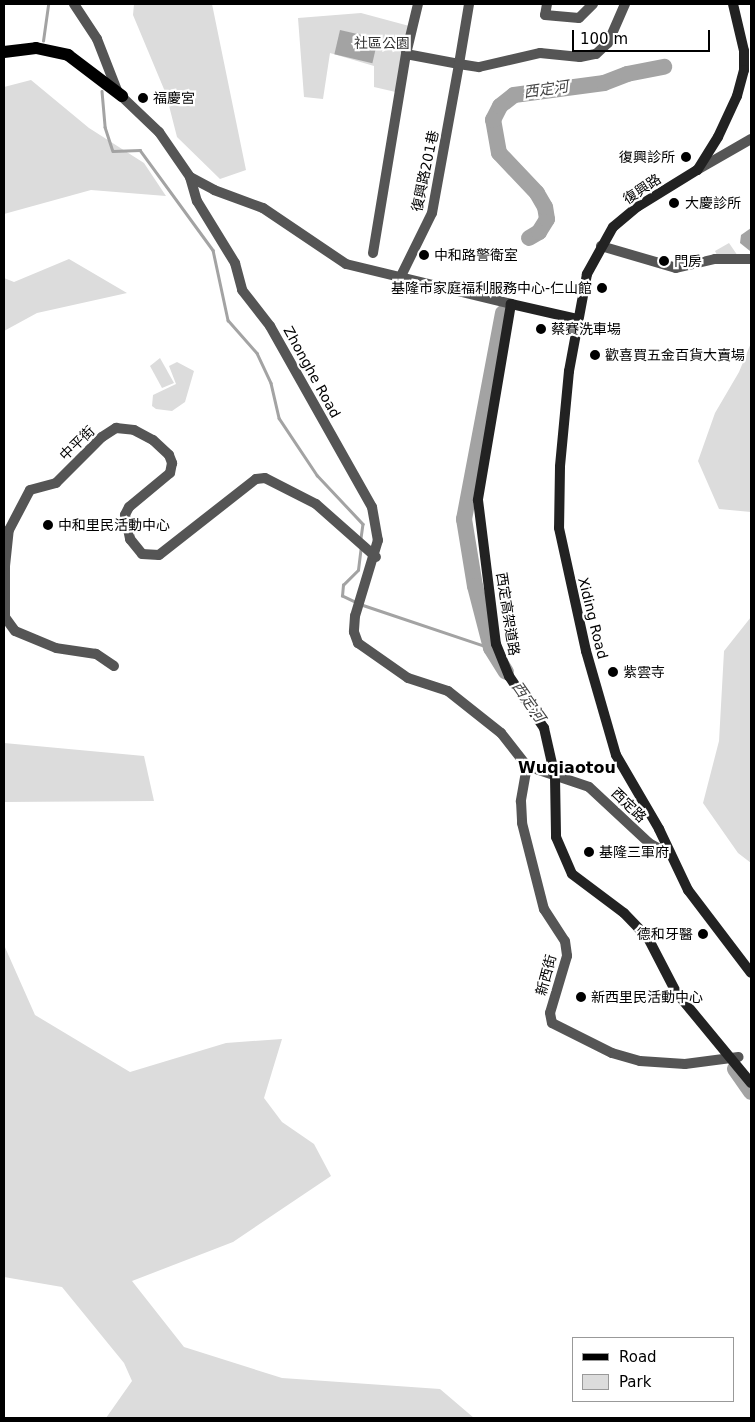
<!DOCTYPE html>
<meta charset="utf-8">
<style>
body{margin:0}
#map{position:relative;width:755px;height:1422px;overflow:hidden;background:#fff;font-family:"DejaVu Sans","Noto Sans TC",sans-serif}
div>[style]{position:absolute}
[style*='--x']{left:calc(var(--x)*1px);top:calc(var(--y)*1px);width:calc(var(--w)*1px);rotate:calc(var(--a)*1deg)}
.green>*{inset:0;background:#dcdcdc}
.water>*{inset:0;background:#a3a3a3;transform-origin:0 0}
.stream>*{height:2.5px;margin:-1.25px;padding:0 1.25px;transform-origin:1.25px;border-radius:1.25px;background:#a3a3a3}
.river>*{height:16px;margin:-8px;padding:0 8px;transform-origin:8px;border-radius:8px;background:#a3a3a3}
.street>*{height:10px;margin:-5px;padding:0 5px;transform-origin:5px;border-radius:5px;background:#555}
.secondary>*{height:10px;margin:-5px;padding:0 5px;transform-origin:5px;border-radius:5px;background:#222}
.primary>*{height:12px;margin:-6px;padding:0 6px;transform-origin:6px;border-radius:6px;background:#000}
.dots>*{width:14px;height:14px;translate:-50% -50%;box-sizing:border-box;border:2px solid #fff;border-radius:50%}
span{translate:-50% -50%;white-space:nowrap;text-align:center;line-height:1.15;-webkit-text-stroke:4.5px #fff;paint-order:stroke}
.park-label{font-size:14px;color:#333}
.poi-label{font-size:14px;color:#000}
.left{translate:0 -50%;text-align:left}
.right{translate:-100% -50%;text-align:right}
.street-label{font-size:14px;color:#000}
.water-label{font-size:15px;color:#444;font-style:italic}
.quarter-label{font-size:16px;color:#000;font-weight:700}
.frame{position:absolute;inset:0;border:5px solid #000;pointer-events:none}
.legend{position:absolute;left:572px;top:1337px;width:162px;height:65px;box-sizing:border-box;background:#fff;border:1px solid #999;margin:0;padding:6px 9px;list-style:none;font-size:15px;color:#000}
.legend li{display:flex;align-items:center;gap:10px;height:25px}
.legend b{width:25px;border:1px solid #999}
.scale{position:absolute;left:572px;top:30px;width:138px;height:22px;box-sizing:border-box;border:2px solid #000;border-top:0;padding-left:6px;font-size:15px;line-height:18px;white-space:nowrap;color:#000;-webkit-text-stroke:4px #fff;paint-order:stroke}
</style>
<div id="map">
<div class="green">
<div style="clip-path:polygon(134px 4px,212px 4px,246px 170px,220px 179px,177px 137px,166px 94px,133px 15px)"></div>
<div style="clip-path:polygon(361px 13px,413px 27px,400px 93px,374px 87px,374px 66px,330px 53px,323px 99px,304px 97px,298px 18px)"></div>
<div style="clip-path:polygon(31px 80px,89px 128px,144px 163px,166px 196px,91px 190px,4px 214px,4px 87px)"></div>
<div style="clip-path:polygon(729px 243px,740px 259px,719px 259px,715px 251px)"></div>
<div style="clip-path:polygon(69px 259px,127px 293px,37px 313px,4px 331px,4px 278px,14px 282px)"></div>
<div style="clip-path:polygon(751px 343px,751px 512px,719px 509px,698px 461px,715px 413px,739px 372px)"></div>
<div style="clip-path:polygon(160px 358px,174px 383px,162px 388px,150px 366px)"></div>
<div style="clip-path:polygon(177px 362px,194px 371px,185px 402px,172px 411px,156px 409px,152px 406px,153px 395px,176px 384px,169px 366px)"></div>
<div style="clip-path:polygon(751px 617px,751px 863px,738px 853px,703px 803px,719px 741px,724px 651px)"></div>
<div style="clip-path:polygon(4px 743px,144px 756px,154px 801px,4px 802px)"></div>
<div style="clip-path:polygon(4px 945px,35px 1015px,130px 1072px,226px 1043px,282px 1039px,264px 1098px,282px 1122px,314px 1144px,331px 1176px,233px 1242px,132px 1281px,184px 1347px,282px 1378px,440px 1389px,474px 1418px,106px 1418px,132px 1381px,124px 1363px,62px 1287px,4px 1277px)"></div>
</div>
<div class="water">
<div style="left:340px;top:30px;width:39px;height:25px;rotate:13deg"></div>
<div style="clip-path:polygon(751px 228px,751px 250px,750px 251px,740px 243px,741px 235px)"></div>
</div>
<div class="stream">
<div style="--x:43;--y:41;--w:37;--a:-82"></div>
<div style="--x:102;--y:91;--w:36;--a:85"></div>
<div style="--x:105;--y:127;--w:25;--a:72"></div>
<div style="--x:113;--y:151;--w:27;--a:-2"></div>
<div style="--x:140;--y:150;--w:124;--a:53.9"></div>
<div style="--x:213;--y:250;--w:72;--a:77.9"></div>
<div style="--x:228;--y:320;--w:44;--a:48.7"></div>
<div style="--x:257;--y:353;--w:33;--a:65"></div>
<div style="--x:271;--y:383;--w:36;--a:77"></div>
<div style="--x:279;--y:418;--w:69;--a:56.3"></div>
<div style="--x:317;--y:475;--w:67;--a:46.8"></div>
<div style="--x:363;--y:524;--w:15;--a:98"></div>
<div style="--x:355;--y:602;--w:14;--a:-155"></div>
<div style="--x:342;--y:596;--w:11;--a:-85"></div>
<div style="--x:343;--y:585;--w:21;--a:-45"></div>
<div style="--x:358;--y:570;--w:23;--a:-83"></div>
<div style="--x:360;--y:604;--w:138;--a:18.6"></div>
</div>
<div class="river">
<div style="--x:529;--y:238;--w:12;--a:-31"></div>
<div style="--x:539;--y:232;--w:15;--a:-58"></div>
<div style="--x:547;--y:219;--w:12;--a:-99"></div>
<div style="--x:545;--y:207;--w:16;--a:-120"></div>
<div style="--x:537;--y:193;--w:55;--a:-133.5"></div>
<div style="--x:499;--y:153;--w:34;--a:-100"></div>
<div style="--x:493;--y:120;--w:16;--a:-63"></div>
<div style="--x:500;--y:106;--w:18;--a:-38"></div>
<div style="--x:514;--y:95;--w:91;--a:-7.6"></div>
<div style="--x:604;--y:83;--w:25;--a:-21"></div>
<div style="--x:627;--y:74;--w:38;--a:-11"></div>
<div style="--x:503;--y:313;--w:210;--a:100.7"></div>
<div style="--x:464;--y:519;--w:68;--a:80.7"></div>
<div style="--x:475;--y:586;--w:64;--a:75.5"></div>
<div style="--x:491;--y:648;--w:28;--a:58"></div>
<div style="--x:735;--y:1069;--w:28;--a:55"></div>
</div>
<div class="street">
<div style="--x:74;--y:4;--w:42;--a:56.7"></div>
<div style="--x:97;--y:39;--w:58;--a:68.7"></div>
<div style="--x:118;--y:93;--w:57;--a:43.6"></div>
<div style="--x:159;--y:132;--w:55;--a:55.4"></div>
<div style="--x:190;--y:177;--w:27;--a:28"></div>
<div style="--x:214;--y:190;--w:52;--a:20.2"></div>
<div style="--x:263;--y:208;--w:100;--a:34"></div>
<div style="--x:346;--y:264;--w:170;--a:13.6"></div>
<div style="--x:547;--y:4;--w:11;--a:100"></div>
<div style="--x:545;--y:15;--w:34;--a:5"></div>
<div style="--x:579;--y:18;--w:20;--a:-45"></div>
<div style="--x:406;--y:54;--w:54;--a:10.7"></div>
<div style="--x:459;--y:64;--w:61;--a:-80.5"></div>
<div style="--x:697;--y:170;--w:62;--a:-29.9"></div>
<div style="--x:190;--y:177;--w:25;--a:74"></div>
<div style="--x:197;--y:201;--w:73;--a:58.5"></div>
<div style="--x:235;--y:263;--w:28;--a:75"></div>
<div style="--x:242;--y:290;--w:46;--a:52.1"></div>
<div style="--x:270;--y:326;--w:208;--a:60.6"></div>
<div style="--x:372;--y:507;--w:34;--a:80"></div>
<div style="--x:378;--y:540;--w:79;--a:106.8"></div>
<div style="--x:355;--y:616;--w:16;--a:94"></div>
<div style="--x:354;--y:632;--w:12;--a:70"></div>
<div style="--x:358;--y:643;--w:61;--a:35"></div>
<div style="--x:408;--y:678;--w:42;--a:18"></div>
<div style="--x:448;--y:691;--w:68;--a:38.4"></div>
<div style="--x:501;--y:733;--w:42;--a:51.8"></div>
<div style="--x:527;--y:766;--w:65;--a:18.7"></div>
<div style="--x:589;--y:787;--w:82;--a:43"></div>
<div style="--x:649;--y:843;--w:25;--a:29"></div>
<div style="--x:601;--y:246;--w:78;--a:16.3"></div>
<div style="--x:676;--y:268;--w:40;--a:-13"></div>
<div style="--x:715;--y:259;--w:36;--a:0"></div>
<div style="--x:373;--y:253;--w:202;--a:-80.6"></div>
<div style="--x:406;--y:54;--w:51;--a:-76.5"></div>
<div style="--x:400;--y:278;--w:72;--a:-63.8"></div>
<div style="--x:432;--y:213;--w:151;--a:-79.7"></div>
<div style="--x:459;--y:64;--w:20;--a:9"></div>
<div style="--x:479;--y:67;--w:63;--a:-12.9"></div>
<div style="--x:540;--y:53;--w:40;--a:5.7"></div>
<div style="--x:580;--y:57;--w:16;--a:-11"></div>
<div style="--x:596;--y:54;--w:16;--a:-43"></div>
<div style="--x:608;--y:43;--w:43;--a:-66.4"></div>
<div style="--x:114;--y:666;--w:22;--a:-146"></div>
<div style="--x:96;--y:654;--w:40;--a:-171.5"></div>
<div style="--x:56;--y:648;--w:44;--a:-157.5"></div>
<div style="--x:15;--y:631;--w:17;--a:-126"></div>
<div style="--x:5;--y:617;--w:51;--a:-90"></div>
<div style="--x:5;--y:566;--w:36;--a:-84"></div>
<div style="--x:9;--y:530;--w:45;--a:-62.3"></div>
<div style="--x:30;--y:490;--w:27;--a:-15"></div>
<div style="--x:56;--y:483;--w:65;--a:-45"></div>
<div style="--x:102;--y:437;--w:17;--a:-33"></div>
<div style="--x:116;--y:428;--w:18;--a:6"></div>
<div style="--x:134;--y:430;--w:21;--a:28"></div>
<div style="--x:153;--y:440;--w:22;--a:43"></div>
<div style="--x:169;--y:455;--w:9;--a:69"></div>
<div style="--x:172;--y:463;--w:10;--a:101"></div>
<div style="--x:170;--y:473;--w:53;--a:140.3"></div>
<div style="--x:129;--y:507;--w:9;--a:117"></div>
<div style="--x:125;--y:515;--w:25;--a:78"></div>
<div style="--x:130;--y:539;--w:19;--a:51"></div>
<div style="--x:142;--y:554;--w:17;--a:3"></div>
<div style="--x:159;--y:555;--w:123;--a:-38.1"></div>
<div style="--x:256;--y:479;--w:9;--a:-6"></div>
<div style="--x:265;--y:478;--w:57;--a:27"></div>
<div style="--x:316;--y:504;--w:80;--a:41.5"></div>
<div style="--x:527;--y:766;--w:36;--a:100"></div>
<div style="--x:521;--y:801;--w:22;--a:87"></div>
<div style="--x:522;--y:823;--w:89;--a:75.7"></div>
<div style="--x:544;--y:909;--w:38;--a:57"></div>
<div style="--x:565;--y:941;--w:15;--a:82"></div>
<div style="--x:567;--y:956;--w:59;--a:106.6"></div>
<div style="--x:550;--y:1013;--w:10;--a:79"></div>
<div style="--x:552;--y:1023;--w:67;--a:26.6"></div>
<div style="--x:612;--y:1053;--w:29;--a:16"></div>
<div style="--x:640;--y:1061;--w:45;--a:3.8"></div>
<div style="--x:685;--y:1064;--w:54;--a:-7.4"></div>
</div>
<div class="secondary">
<div style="--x:733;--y:4;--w:48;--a:76.8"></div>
<div style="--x:744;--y:51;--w:19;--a:90"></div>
<div style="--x:744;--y:70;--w:27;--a:105"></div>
<div style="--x:737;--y:96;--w:45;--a:114.9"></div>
<div style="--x:718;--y:137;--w:39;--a:122"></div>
<div style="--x:697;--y:170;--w:70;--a:148.3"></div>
<div style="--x:637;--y:207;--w:31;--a:140"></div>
<div style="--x:613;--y:227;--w:54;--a:119"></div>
<div style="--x:587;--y:274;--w:99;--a:100.5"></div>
<div style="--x:569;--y:371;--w:96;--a:95.4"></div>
<div style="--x:560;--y:467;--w:61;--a:90.9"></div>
<div style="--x:559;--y:528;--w:126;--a:77.6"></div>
<div style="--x:586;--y:651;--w:108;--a:73.9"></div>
<div style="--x:616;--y:755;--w:86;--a:59.8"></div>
<div style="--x:659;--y:829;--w:68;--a:64.6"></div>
<div style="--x:688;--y:890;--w:104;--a:52.8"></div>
<div style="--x:577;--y:319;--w:68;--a:-167.2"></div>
<div style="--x:511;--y:304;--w:199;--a:99.6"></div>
<div style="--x:478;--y:500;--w:145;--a:82.9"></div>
<div style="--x:496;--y:644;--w:35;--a:68"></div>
<div style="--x:509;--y:676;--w:63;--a:56.1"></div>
<div style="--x:544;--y:728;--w:50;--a:77.3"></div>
<div style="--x:555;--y:777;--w:60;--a:89"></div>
<div style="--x:556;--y:837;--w:40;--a:66.6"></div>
<div style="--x:572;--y:874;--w:65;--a:36.9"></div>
<div style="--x:624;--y:913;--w:35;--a:46"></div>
<div style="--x:648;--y:938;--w:61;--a:62.6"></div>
<div style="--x:676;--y:992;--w:118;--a:50.5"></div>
</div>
<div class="primary">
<div style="--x:4;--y:52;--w:32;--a:-7"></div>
<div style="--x:36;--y:48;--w:33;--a:12"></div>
<div style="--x:68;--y:55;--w:68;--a:37.2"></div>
</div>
<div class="dots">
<div style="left:143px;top:98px;background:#000"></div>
<div style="left:686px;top:157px;background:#000"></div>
<div style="left:674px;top:203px;background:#000"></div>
<div style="left:424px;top:255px;background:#000"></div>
<div style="left:664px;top:261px;background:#000"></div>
<div style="left:602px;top:288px;background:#000"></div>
<div style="left:541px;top:329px;background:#000"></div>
<div style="left:595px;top:355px;background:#000"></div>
<div style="left:48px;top:525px;background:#000"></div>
<div style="left:613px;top:672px;background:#000"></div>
<div style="left:589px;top:852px;background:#000"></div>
<div style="left:703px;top:934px;background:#000"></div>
<div style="left:581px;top:997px;background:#000"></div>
</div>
<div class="park-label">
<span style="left:382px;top:43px">社區公園</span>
</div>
<div class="poi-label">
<span class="left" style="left:153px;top:98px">福慶宮</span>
<span class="right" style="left:675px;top:157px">復興診所</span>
<span class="left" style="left:685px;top:203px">大慶診所</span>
<span class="left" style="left:434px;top:255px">中和路警衛室</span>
<span class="left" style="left:674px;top:261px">門房</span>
<span class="right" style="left:592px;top:288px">基隆市家庭福利服務中心-仁山館</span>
<span class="left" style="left:551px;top:329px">蔡賽洗車場</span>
<span class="left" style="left:605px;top:355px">歡喜買五金百貨大賣場</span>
<span class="left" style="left:58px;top:525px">中和里民活動中心</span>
<span class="left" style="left:623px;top:672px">紫雲寺</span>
<span class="left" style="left:599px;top:852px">基隆三軍府</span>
<span class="right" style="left:693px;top:934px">德和牙醫</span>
<span class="left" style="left:591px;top:997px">新西里民活動中心</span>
</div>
<div class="street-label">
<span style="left:425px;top:171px;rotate:-78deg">復興路201巷</span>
<span style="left:642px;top:189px;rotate:-34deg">復興路</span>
<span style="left:312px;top:372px;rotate:61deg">Zhonghe Road</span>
<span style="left:77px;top:443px;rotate:-44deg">中平街</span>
<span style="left:508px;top:614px;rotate:81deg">西定高架道路</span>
<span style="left:593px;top:618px;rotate:76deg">Xiding Road</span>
<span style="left:629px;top:805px;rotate:44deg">西定路</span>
<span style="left:546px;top:975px;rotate:-75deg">新西街</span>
</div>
<div class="water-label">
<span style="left:546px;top:90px;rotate:-8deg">西定河</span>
<span style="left:528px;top:702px;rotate:55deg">西定河</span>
</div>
<div class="quarter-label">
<span style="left:567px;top:768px">Wuqiaotou</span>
</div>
<div class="frame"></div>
<ul class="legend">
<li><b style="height:6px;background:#000"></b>Road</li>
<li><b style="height:14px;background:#dcdcdc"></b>Park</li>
</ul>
<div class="scale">100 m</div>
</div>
